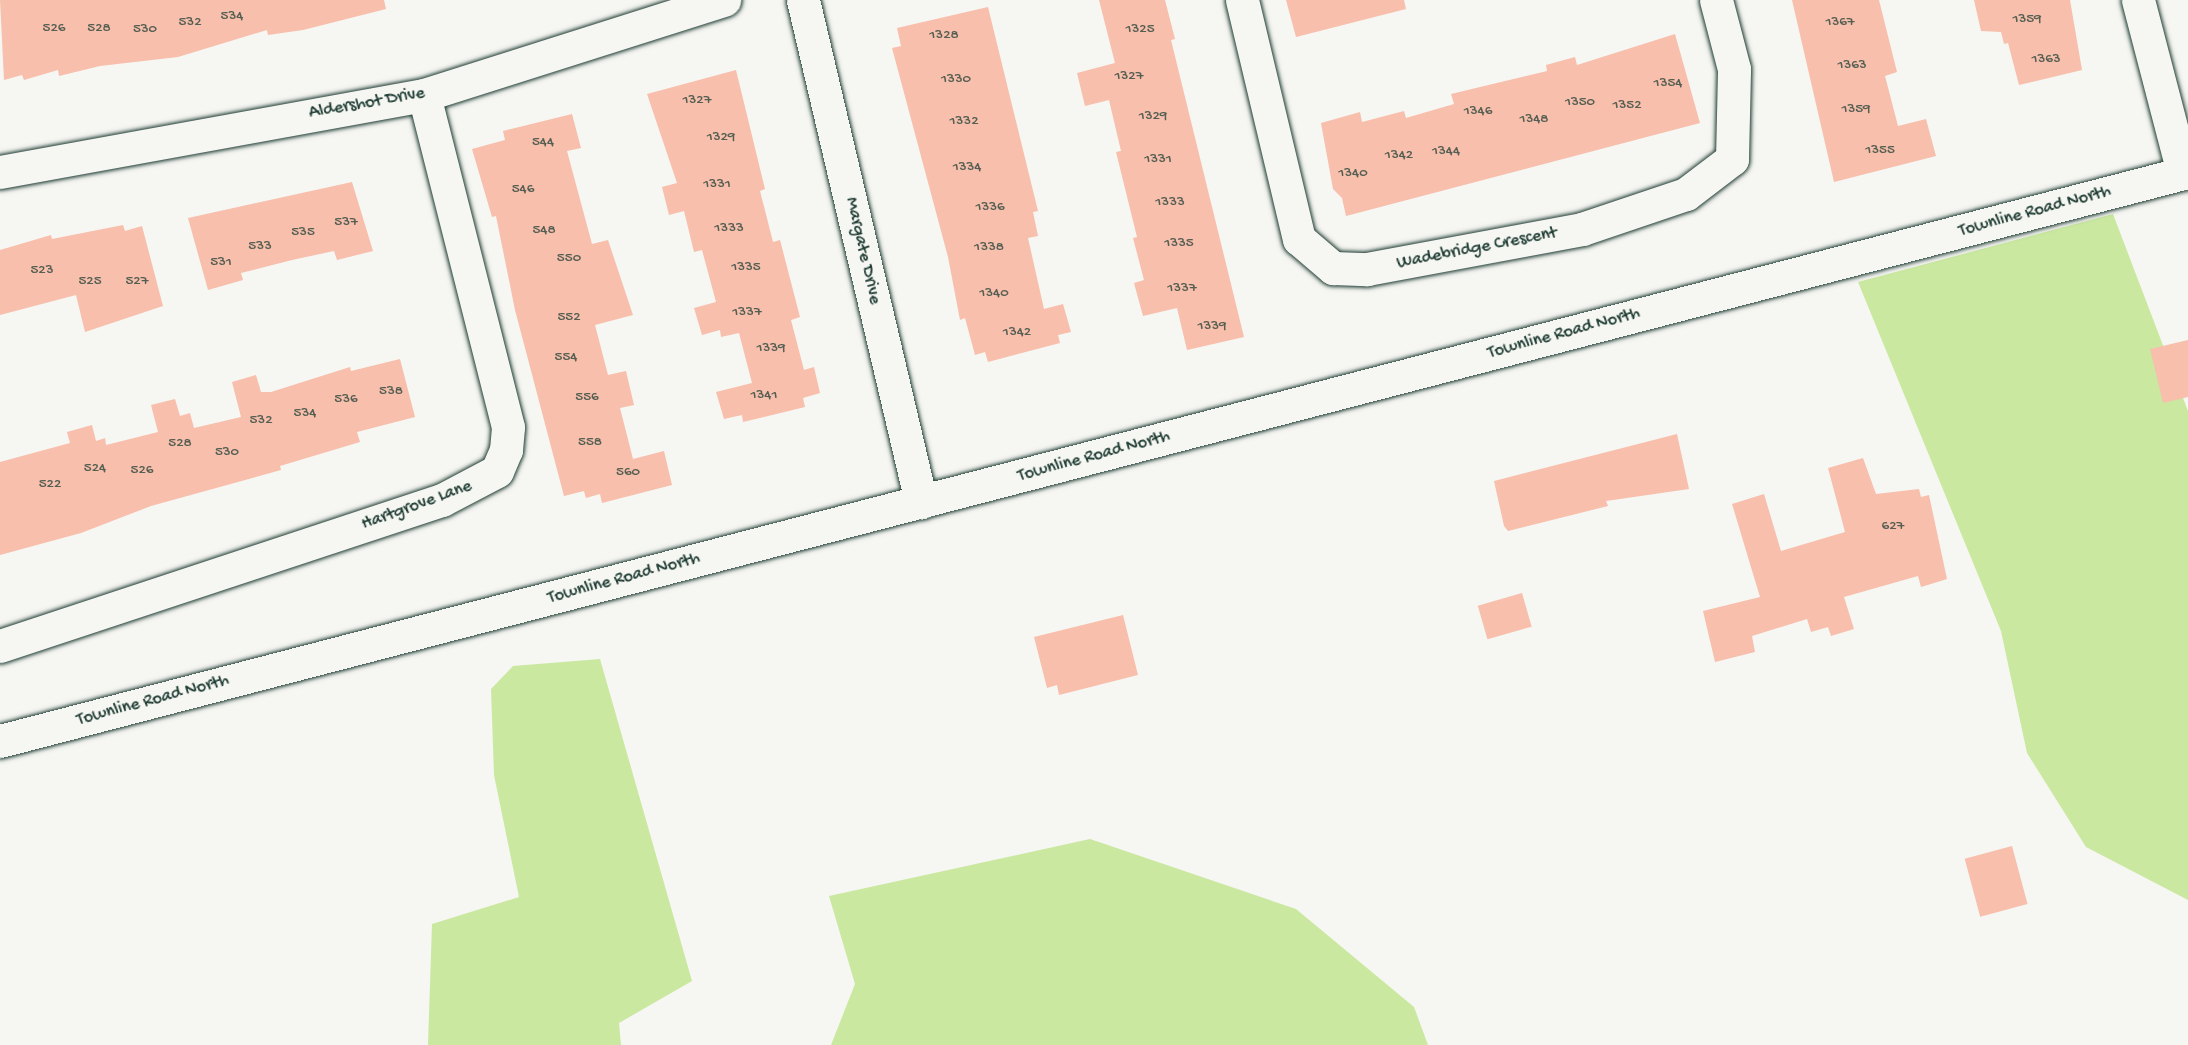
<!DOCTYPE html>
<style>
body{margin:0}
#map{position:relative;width:2188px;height:1045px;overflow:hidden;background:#f6f6f2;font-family:"Gochi Hand",sans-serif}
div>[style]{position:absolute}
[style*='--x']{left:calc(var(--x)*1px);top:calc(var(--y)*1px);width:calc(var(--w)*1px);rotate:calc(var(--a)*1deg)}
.green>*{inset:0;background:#cae8a0}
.building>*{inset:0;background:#f7bfac;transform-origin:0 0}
.roads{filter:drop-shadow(0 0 2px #1f3d34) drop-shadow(0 0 2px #1f3d34)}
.minor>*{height:33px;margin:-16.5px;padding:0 16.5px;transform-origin:16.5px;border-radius:16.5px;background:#f6f6f2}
.major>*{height:33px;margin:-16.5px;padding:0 16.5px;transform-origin:16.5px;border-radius:16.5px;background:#f6f6f2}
span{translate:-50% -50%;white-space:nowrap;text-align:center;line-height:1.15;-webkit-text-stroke:5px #f6f6f2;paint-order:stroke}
.number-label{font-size:15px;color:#555e52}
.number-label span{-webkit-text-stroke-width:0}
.street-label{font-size:18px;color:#1f3d34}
</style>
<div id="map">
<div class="green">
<div style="clip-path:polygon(2113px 214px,2188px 411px,2188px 900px,2086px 847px,2027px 753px,2001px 631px,1858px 282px)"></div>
<div style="clip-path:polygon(600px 659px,692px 981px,619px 1023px,621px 1045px,428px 1045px,432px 924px,519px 897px,494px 775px,491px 689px,513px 666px)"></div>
<div style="clip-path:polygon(1090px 839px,1296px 909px,1414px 1007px,1428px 1045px,831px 1045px,855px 984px,829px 896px)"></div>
</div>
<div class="building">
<div style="clip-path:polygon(0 0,384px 0,386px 9px,303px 30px,268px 35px,267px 30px,178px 57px,100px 66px,59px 76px,58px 70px,24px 80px,22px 75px,4px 80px)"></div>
<div style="clip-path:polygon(1099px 0,1165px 0,1175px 39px,1171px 40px,1244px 337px,1187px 350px,1177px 308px,1143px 316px,1134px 283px,1144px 280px,1133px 238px,1137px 237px,1116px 152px,1121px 151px,1109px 100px,1085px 106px,1077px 73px,1115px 63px)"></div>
<div style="clip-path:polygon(1286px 0,1404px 0,1406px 9px,1296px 37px)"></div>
<div style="clip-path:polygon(1792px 0,1879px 0,1897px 72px,1885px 76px,1898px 126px,1926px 119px,1936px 156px,1834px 182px)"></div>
<div style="clip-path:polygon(1974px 0,2070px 0,2082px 70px,2019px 85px,2008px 43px,2004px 44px,2001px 32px,1981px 31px)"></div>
<div style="clip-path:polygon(988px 7px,1038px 211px,1033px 212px,1038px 236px,1028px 238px,1044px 309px,1063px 304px,1071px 332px,1058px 335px,1060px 343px,988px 362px,985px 352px,975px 355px,965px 318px,960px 320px,948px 257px,892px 48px,901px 46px,897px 28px)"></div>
<div style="clip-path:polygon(1675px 34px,1700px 123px,1346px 216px,1342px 198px,1333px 189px,1321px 123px,1360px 112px,1362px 122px,1404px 111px,1406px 118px,1454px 104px,1451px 94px,1547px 71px,1546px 65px,1575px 57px,1577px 65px)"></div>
<div style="clip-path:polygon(736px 70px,765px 189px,760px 191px,773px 242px,780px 240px,800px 317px,791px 320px,804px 370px,814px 367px,820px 393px,803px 398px,805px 407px,743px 422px,742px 415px,724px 419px,716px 392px,752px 383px,739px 333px,721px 337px,720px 330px,702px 335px,694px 308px,716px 302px,702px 250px,694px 252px,684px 211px,669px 215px,662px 187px,677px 183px,647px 94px)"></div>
<div style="clip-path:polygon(572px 114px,581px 148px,567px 151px,592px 244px,608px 240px,633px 315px,595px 325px,608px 375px,626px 371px,634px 405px,620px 408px,633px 459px,664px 451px,672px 485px,602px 503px,600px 494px,586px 498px,584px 491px,564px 496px,515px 310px,496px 216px,492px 217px,472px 149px,505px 140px,503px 131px)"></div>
<div style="clip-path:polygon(352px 182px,373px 251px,337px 260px,334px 251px,292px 260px,241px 273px,243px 280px,208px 290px,188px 218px)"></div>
<div style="clip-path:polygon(123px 225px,125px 231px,142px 226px,163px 306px,85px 332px,76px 295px,0 315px,0 250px,51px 235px,52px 239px)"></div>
<div style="clip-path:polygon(2188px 340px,2188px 397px,2163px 403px,2150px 349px)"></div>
<div style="clip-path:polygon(400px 359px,415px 417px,357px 432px,360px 442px,280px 466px,281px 470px,151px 506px,81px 533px,0 555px,0 462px,70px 443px,67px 432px,92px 425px,96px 441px,105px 438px,106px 445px,158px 432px,151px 405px,175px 399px,180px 416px,190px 413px,194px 428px,241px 417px,232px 382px,256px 375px,261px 392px,271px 392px,350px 367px,351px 371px)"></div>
<div style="clip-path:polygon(1677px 434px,1689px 489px,1606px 501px,1608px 506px,1508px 531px,1504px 526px,1494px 481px)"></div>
<div style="clip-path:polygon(1863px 458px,1876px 494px,1919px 489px,1921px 497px,1929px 495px,1947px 579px,1921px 587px,1918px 576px,1844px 597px,1854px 629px,1831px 636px,1828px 627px,1811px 632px,1807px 619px,1752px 636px,1755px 652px,1715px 662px,1703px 611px,1760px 597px,1732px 504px,1764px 494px,1781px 551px,1845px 532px,1828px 468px)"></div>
<div style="left:1522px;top:593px;width:35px;height:46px;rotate:74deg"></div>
<div style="clip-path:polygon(1123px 615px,1138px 675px,1059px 695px,1057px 685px,1047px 688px,1034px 637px)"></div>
<div style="left:2012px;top:846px;width:60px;height:49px;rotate:75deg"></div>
</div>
<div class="roads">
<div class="minor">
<div style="--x:803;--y:0;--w:516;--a:76.77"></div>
<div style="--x:1242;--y:0;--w:246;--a:76.6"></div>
<div style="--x:1299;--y:239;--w:45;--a:40.5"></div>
<div style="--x:1333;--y:268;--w:34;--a:2"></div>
<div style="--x:1367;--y:269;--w:219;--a:-10.5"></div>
<div style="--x:1582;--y:229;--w:110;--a:-18.6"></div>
<div style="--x:1686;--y:194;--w:58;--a:-37.3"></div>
<div style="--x:1732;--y:159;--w:90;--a:-88.7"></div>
<div style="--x:1734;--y:69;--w:71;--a:-104.6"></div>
<div style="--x:2138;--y:0;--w:179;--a:75.4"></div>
<div style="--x:0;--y:172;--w:431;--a:-10.3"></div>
<div style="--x:424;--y:95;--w:315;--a:-17.6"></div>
<div style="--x:0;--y:646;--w:465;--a:-18.3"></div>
<div style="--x:442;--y:500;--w:62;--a:-27.8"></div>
<div style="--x:497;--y:471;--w:23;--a:-67"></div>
<div style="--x:506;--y:450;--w:23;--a:-85"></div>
<div style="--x:508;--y:427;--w:342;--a:-104.2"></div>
</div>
<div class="major">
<div style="--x:0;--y:741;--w:2261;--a:-14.58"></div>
</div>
</div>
<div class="number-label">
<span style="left:232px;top:17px">534</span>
<span style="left:2027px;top:20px">1359</span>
<span style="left:190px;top:23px">532</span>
<span style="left:1840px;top:23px">1367</span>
<span style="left:54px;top:29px">526</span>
<span style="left:99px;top:29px">528</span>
<span style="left:145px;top:30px">530</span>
<span style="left:1140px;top:30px">1325</span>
<span style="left:944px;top:36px">1328</span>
<span style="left:2046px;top:60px">1363</span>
<span style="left:1852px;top:66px">1363</span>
<span style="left:1129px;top:77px">1327</span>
<span style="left:956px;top:80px">1330</span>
<span style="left:1668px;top:84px">1354</span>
<span style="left:697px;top:101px">1327</span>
<span style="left:1580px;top:103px">1350</span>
<span style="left:1627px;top:106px">1352</span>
<span style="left:1856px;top:110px">1359</span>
<span style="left:1478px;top:112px">1346</span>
<span style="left:1153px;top:117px">1329</span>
<span style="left:1534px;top:120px">1348</span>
<span style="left:964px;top:122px">1332</span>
<span style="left:721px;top:138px">1329</span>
<span style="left:543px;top:143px">544</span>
<span style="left:1880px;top:151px">1355</span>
<span style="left:1446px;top:152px">1344</span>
<span style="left:1399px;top:156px">1342</span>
<span style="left:1158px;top:160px">1331</span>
<span style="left:967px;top:168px">1334</span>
<span style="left:1353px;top:174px">1340</span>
<span style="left:717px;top:185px">1331</span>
<span style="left:523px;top:190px">546</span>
<span style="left:1170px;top:203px">1333</span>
<span style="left:990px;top:208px">1336</span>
<span style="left:346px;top:223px">537</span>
<span style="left:729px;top:229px">1333</span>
<span style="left:544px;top:231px">548</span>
<span style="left:303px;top:233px">535</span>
<span style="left:1179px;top:244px">1335</span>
<span style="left:260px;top:247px">533</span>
<span style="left:989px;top:248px">1338</span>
<span style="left:569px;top:259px">550</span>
<span style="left:221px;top:263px">531</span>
<span style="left:746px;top:268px">1335</span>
<span style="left:42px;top:271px">523</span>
<span style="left:90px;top:282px">525</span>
<span style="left:137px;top:282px">527</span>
<span style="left:1182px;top:289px">1337</span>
<span style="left:994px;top:294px">1340</span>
<span style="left:747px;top:313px">1337</span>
<span style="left:569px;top:318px">552</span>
<span style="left:1212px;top:327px">1339</span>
<span style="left:1017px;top:333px">1342</span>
<span style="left:771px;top:349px">1339</span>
<span style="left:566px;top:358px">554</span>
<span style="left:391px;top:392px">538</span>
<span style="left:764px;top:396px">1341</span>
<span style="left:587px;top:398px">556</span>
<span style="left:346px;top:400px">536</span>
<span style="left:305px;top:414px">534</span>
<span style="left:261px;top:421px">532</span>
<span style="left:590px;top:443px">558</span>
<span style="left:180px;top:444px">528</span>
<span style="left:227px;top:453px">530</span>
<span style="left:95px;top:469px">524</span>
<span style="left:142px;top:471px">526</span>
<span style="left:628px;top:473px">560</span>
<span style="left:50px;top:485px">522</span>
<span style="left:1893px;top:527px">627</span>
</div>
<div class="street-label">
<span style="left:367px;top:104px;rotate:-10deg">Aldershot Drive</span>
<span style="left:2035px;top:212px;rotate:-15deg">Townline Road North</span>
<span style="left:1477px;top:249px;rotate:-11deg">Wadebridge Crescent</span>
<span style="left:862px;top:251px;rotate:77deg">Margate Drive</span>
<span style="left:1564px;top:334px;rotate:-15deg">Townline Road North</span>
<span style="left:1094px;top:457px;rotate:-15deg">Townline Road North</span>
<span style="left:417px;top:506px;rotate:-20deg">Hartgrove Lane</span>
<span style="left:624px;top:579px;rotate:-15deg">Townline Road North</span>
<span style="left:153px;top:701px;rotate:-15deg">Townline Road North</span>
</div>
</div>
